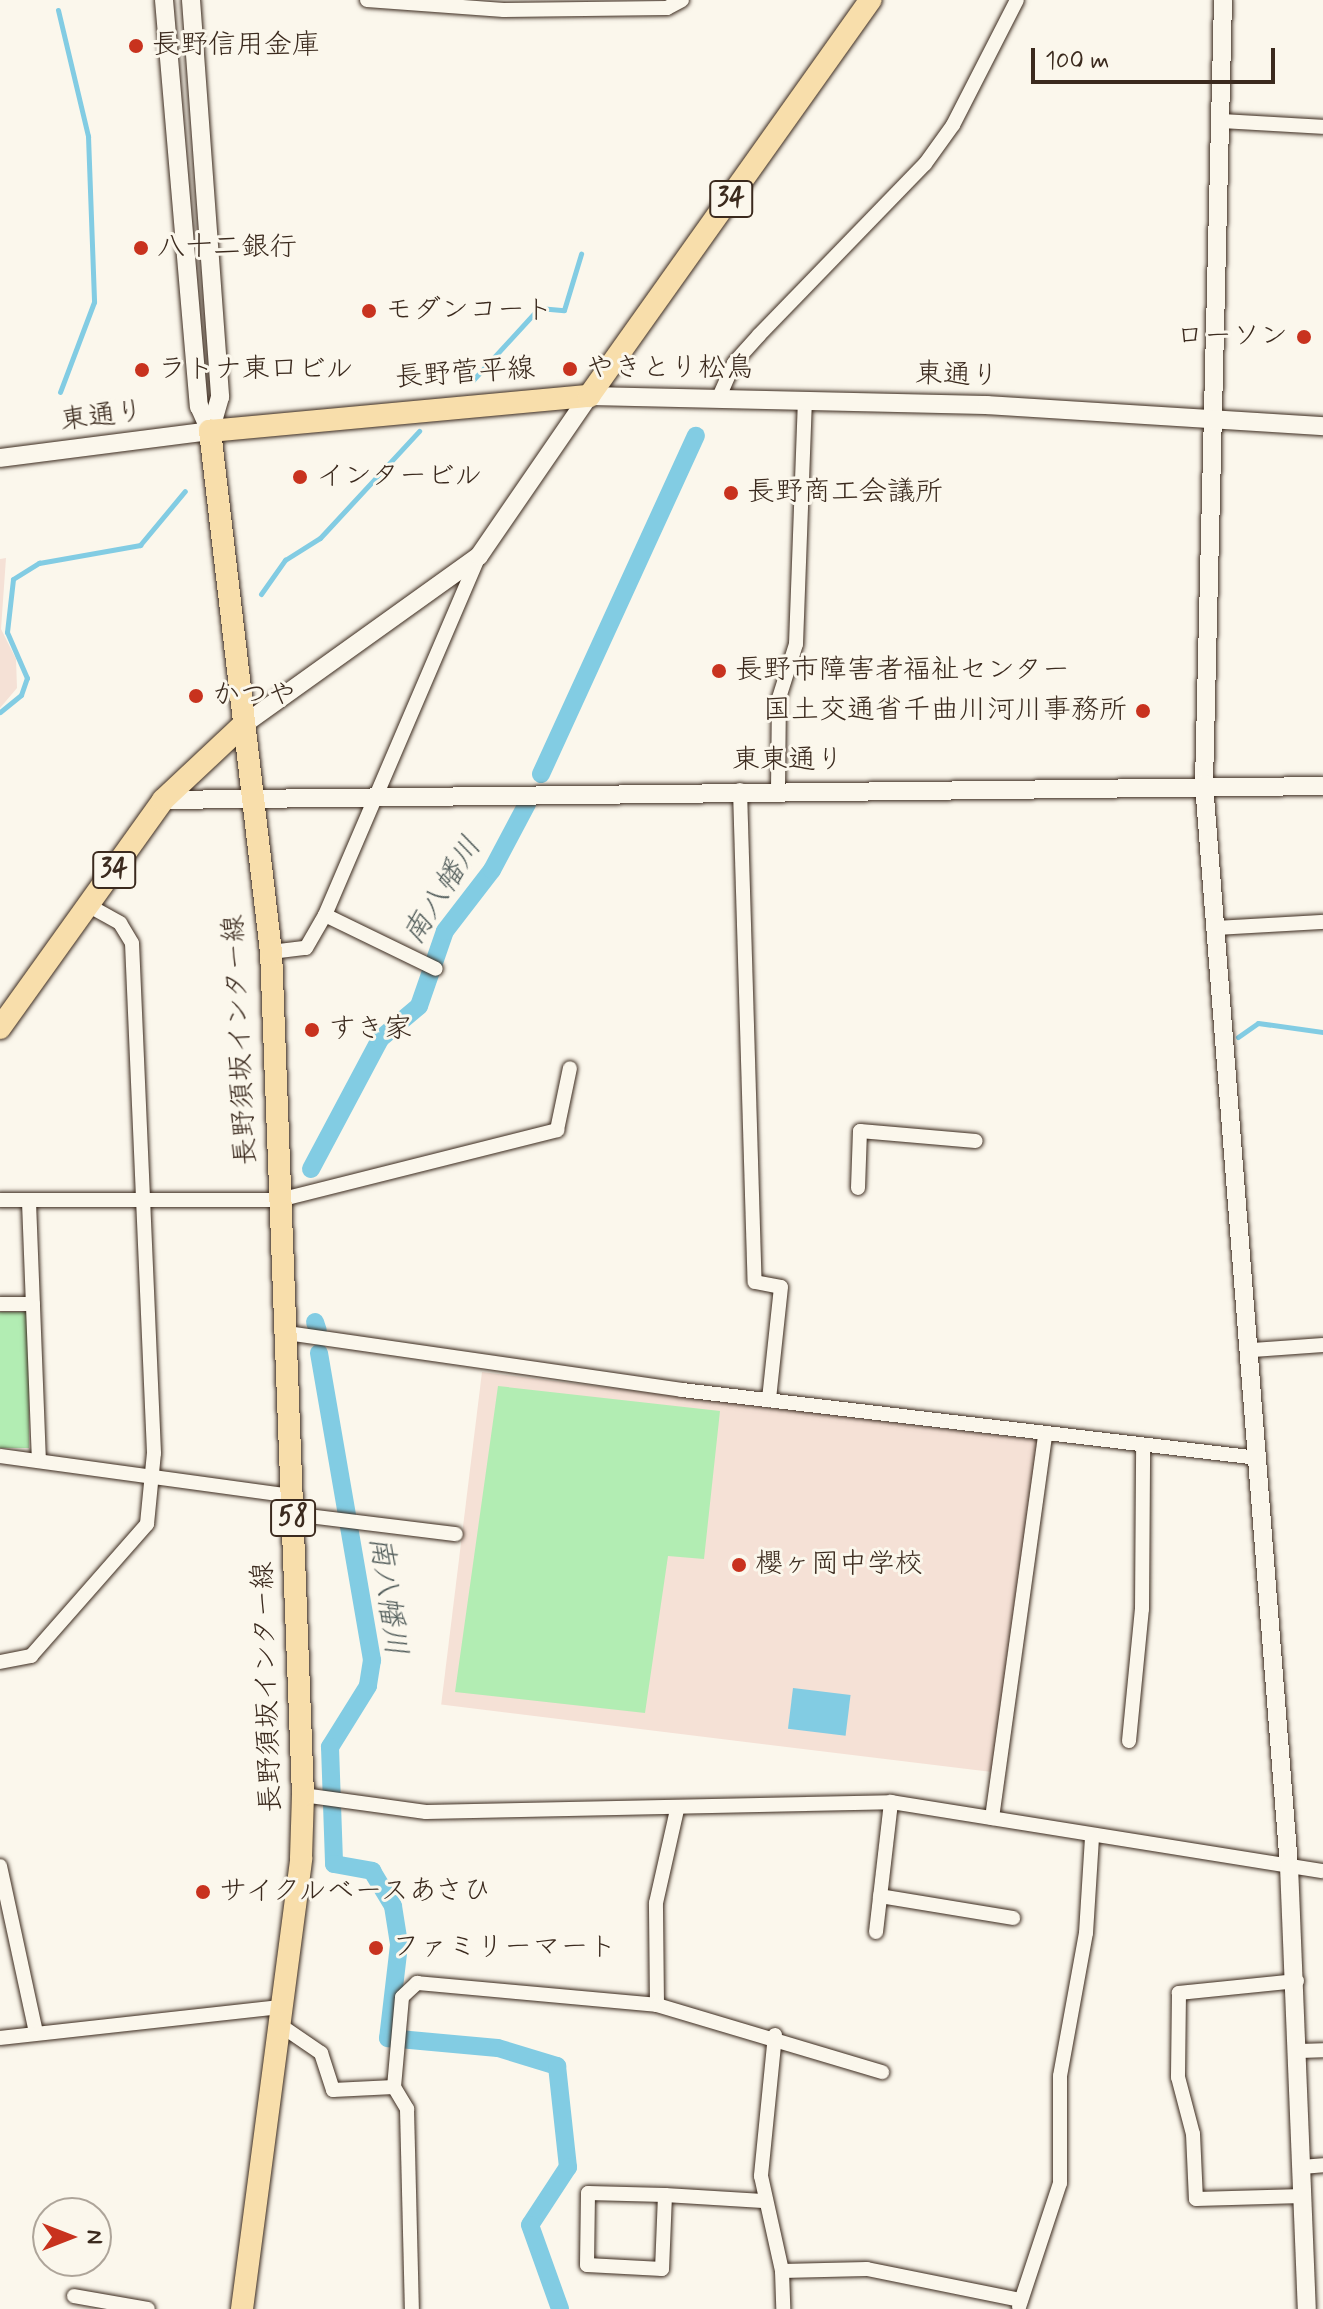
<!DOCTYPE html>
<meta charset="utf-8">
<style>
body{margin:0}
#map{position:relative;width:1323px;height:2309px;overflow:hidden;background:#fbf7ec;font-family:Mynerve,"Klee One",sans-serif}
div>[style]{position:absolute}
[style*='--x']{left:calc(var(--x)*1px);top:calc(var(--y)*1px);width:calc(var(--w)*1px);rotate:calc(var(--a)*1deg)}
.built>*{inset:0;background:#f5e1d6;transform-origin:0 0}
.green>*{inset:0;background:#b2edb3;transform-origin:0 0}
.water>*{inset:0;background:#82cce3;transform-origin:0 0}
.stream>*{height:5px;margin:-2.5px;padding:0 2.5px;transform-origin:2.5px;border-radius:2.5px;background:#82cce3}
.canal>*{height:18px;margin:-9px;padding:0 9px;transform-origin:9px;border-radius:9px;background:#82cce3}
.roads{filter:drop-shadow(0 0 2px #3b2a1e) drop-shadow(0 0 2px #3b2a1e)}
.minor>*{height:14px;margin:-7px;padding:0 7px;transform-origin:7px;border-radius:7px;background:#fbf7ec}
.tertiary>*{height:18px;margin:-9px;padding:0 9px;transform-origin:9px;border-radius:9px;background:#fbf7ec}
.primary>*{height:22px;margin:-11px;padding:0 11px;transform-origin:11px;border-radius:11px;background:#f8deab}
.dots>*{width:22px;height:22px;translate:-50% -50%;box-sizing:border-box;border:4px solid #fbf7ec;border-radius:50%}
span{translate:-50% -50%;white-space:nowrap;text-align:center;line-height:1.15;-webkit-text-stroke:6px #fbf7ec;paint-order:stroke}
.shield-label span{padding:2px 6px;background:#fbf7ec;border:2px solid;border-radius:6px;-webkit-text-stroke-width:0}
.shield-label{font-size:26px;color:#3b2a1e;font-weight:700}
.poi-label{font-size:28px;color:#3b2a1e}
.left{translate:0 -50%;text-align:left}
.right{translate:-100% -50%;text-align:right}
.street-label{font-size:28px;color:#3b2a1e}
.water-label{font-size:30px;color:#505b59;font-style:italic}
.north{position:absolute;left:32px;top:2197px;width:80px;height:80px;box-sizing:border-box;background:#fbf7ec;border:2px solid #aea59a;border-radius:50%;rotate:90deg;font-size:22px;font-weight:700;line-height:32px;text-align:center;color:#3b2a1e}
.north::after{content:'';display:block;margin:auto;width:28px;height:36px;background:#c8321e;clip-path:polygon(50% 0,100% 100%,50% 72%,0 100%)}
.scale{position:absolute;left:1031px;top:48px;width:244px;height:36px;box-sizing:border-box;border:4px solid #3b2a1e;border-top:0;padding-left:10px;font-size:24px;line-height:28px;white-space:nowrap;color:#3b2a1e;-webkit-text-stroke:6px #fbf7ec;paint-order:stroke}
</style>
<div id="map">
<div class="built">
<div style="clip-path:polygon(6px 558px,1px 629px,16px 659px,17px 688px,0 708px,0 559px)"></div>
<div style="left:482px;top:1372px;width:561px;height:335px;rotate:7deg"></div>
</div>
<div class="green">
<div style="left:0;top:1312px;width:29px;height:136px"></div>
<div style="clip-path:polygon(498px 1386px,720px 1411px,704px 1559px,668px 1556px,645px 1713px,455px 1692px)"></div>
</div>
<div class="water">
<div style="left:793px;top:1688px;width:58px;height:41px;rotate:7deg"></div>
</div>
<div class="stream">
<div style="--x:58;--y:10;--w:130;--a:76.6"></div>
<div style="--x:88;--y:136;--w:166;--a:87.9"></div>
<div style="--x:94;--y:302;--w:96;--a:110.7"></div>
<div style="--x:473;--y:380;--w:98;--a:-47.5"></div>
<div style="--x:539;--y:308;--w:25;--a:5"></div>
<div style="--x:564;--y:310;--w:59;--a:-73.1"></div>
<div style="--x:261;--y:594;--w:42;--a:-54.8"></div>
<div style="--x:285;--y:560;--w:41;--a:-32.2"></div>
<div style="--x:320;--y:538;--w:146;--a:-47.2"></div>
<div style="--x:0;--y:712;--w:27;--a:-39"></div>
<div style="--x:21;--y:695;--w:18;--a:-71"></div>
<div style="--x:27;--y:678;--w:50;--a:-113.5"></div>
<div style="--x:7;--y:632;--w:53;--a:-83.5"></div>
<div style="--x:13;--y:579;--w:31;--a:-32"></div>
<div style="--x:39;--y:563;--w:103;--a:-10.1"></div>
<div style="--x:140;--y:545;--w:70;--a:-50.2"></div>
<div style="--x:1238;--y:1037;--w:24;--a:-35"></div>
<div style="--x:1258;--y:1023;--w:66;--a:7.9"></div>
</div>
<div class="canal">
<div style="--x:541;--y:774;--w:372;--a:-65.4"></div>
<div style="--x:311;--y:1169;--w:147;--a:-62"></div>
<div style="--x:380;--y:1039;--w:51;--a:-40.2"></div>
<div style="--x:419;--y:1006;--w:79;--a:-70.9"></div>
<div style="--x:445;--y:931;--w:77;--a:-52.4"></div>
<div style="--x:492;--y:870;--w:75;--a:-62.1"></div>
<div style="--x:315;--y:1322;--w:9;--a:72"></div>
<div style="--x:319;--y:1353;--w:312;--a:80.2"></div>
<div style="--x:372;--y:1660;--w:26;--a:99"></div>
<div style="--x:368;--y:1686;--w:72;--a:121.9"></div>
<div style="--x:330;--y:1747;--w:117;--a:88"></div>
<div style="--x:334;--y:1864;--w:39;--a:10"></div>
<div style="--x:372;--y:1871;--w:41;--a:59"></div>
<div style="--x:393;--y:1906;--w:39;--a:81"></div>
<div style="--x:399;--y:1945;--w:94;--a:96.7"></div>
<div style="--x:388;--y:2038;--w:110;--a:5.2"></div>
<div style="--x:498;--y:2048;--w:62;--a:17"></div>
<div style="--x:557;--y:2066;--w:102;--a:83.8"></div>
<div style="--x:568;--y:2167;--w:69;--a:123.2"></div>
<div style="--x:530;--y:2225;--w:89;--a:70.3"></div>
</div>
<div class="roads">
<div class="minor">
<div style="--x:367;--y:0;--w:137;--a:4.2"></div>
<div style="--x:504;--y:10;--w:163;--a:-0.7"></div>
<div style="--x:667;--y:8;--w:17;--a:-28"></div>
<div style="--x:1220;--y:121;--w:103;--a:3.3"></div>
<div style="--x:719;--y:397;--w:37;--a:-66"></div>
<div style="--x:734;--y:363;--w:38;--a:-48"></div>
<div style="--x:759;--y:335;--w:238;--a:-45.9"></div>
<div style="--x:925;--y:164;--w:48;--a:-54.3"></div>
<div style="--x:953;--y:125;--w:140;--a:-62.9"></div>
<div style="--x:740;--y:790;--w:492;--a:88.3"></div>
<div style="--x:755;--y:1282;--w:26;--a:11"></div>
<div style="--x:781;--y:1287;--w:114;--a:96.1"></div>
<div style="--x:778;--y:790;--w:92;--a:-89.4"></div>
<div style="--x:779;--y:698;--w:57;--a:-72.5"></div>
<div style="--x:796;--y:644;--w:245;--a:-87.9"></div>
<div style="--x:325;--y:915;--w:123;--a:25.9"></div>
<div style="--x:1214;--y:928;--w:109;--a:-3.2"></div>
<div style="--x:271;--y:952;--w:35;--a:-7"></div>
<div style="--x:306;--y:948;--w:38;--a:-60"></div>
<div style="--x:325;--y:915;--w:391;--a:-66.8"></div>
<div style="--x:858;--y:1188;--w:57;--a:-88"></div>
<div style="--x:860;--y:1131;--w:116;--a:4.9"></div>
<div style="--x:0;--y:1200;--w:279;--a:0"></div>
<div style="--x:279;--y:1200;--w:287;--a:-14.1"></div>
<div style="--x:557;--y:1130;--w:63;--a:-78.2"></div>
<div style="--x:29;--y:1202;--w:259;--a:87.8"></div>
<div style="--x:0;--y:1304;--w:33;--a:0"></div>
<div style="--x:287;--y:1333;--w:399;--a:8.2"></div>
<div style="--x:682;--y:1390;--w:580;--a:6.73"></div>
<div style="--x:1253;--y:1350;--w:70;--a:-4.1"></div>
<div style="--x:0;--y:1456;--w:296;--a:7.8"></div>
<div style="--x:292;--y:1514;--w:165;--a:7"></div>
<div style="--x:0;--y:1662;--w:32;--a:-11"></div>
<div style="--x:31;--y:1656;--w:176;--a:-48.7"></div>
<div style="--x:147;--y:1524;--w:71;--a:-84.4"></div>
<div style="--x:154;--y:1453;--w:510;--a:-92.47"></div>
<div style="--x:132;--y:943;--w:23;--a:-121"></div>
<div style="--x:120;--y:923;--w:37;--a:-151"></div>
<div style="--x:1129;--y:1741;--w:133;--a:-84.4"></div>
<div style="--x:1142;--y:1609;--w:161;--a:-89.6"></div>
<div style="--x:303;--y:1795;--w:124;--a:7.9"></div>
<div style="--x:426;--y:1812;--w:465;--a:-1.2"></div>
<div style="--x:891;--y:1802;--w:437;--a:9.1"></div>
<div style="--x:992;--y:1818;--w:387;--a:-82.1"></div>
<div style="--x:0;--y:1866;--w:171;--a:77.8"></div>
<div style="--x:880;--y:1896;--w:135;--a:9.4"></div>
<div style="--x:876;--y:1932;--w:131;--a:-83.4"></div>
<div style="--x:1297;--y:1981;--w:119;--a:174.2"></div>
<div style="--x:1179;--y:1993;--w:84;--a:90.7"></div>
<div style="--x:1178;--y:2077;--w:59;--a:75.3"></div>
<div style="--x:1193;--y:2134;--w:65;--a:87.4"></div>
<div style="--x:1196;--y:2199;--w:107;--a:-1.6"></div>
<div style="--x:657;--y:2005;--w:102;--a:-90.6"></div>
<div style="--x:656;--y:1903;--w:95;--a:-77.3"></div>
<div style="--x:280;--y:2025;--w:50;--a:34.3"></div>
<div style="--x:321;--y:2053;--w:39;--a:72"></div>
<div style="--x:333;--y:2090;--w:61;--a:-2.8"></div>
<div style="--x:394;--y:2087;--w:90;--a:-84.9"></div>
<div style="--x:402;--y:1997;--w:21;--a:-43"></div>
<div style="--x:417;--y:1983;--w:241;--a:5.2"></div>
<div style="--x:657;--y:2005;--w:235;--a:16.6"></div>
<div style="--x:775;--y:2035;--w:142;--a:95.7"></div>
<div style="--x:761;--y:2176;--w:97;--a:77.5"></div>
<div style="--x:782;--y:2271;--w:85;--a:-1.3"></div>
<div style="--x:867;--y:2269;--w:157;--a:11.4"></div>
<div style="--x:0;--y:2038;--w:284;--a:-6.3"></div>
<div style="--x:1299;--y:2051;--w:24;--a:-2"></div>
<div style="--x:394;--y:2087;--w:26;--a:59"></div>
<div style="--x:407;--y:2109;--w:200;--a:88.6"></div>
<div style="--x:1302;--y:2167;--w:21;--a:-5"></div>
<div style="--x:665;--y:2195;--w:74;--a:92.3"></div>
<div style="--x:662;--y:2269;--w:75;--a:-176.9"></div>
<div style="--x:587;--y:2265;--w:72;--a:-89.2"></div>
<div style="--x:588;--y:2193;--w:77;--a:1.5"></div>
<div style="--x:665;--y:2195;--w:98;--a:3.5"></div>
<div style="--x:782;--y:2271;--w:38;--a:88"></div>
<div style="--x:74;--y:2296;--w:75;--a:10"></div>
<div style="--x:1019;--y:2307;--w:131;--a:-71.7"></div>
<div style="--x:1060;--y:2183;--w:107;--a:-90"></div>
<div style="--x:1060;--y:2076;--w:145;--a:-79.7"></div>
<div style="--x:1086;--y:1933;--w:95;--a:-86.4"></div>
</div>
<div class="tertiary">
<div style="--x:164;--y:0;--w:408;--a:85.1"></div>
<div style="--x:199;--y:406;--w:27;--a:66"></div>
<div style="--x:191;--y:0;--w:398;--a:85.8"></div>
<div style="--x:220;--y:397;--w:35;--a:106"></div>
<div style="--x:1223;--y:0;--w:784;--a:91.39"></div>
<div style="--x:1204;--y:784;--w:1085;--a:85.51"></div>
<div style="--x:1289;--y:1866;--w:443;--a:87.7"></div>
<div style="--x:0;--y:458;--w:212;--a:-7.3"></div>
<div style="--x:243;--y:725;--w:290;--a:-35.6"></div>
<div style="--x:479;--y:556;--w:194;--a:-55.5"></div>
<div style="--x:589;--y:396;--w:398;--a:1.3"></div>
<div style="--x:987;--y:405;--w:337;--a:3.6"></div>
<div style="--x:163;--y:800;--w:1160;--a:-0.69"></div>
</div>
<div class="primary">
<div style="--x:0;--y:1028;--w:280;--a:-54.4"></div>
<div style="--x:163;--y:800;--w:110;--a:-43.2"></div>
<div style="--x:242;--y:2309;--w:455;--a:-82.5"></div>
<div style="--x:301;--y:1858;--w:63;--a:-88.2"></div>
<div style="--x:303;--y:1795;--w:844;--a:-92.17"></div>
<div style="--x:271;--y:952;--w:525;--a:-96.68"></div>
<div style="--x:210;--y:431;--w:381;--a:-5.3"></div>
<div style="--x:589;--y:396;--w:486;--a:-54.6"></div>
</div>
</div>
<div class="dots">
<div style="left:136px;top:46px;background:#c8321e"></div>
<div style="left:141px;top:248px;background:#c8321e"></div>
<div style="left:369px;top:311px;background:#c8321e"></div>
<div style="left:1304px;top:337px;background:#c8321e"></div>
<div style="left:570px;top:369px;background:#c8321e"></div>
<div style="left:142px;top:370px;background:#c8321e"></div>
<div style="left:300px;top:477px;background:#c8321e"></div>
<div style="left:731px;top:493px;background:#c8321e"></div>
<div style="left:719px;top:671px;background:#c8321e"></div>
<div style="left:196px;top:696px;background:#c8321e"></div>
<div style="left:1143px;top:711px;background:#c8321e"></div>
<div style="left:312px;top:1030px;background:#c8321e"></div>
<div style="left:739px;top:1565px;background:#c8321e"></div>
<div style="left:203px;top:1892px;background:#c8321e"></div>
<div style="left:376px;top:1948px;background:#c8321e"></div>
</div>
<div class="shield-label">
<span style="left:731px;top:199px">34</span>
<span style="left:114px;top:870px">34</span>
<span style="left:293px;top:1518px">58</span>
</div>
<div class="poi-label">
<span class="left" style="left:152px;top:46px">長野信用金庫</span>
<span class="left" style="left:157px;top:248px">八十二銀行</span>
<span class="left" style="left:385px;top:311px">モダンコート</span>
<span class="right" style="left:1288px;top:337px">ローソン</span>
<span class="left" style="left:586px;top:369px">やきとり松鳥</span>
<span class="left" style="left:158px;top:370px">ラトナ東口ビル</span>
<span class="left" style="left:316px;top:477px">インタービル</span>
<span class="left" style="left:747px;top:493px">長野商工会議所</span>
<span class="left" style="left:735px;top:671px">長野市障害者福祉センター</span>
<span class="left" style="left:212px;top:696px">かつや</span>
<span class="right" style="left:1127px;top:711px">国土交通省千曲川河川事務所</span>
<span class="left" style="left:328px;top:1030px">すき家</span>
<span class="left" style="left:755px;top:1565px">櫻ヶ岡中学校</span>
<span class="left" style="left:219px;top:1892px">サイクルベースあさひ</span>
<span class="left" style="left:392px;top:1948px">ファミリーマート</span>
</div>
<div class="street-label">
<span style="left:465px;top:374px;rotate:-4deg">長野菅平線</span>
<span style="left:957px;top:376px;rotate:2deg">東通り</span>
<span style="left:102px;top:417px;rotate:-7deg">東通り</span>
<span style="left:788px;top:761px">東東通り</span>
<span style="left:241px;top:1040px;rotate:-93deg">長野須坂インター線</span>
<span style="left:268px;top:1687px;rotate:-92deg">長野須坂インター線</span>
</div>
<div class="water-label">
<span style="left:443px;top:891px;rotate:-58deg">南八幡川</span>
<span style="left:387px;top:1596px;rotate:82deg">南八幡川</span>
</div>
<div class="north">N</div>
<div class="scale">100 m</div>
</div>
